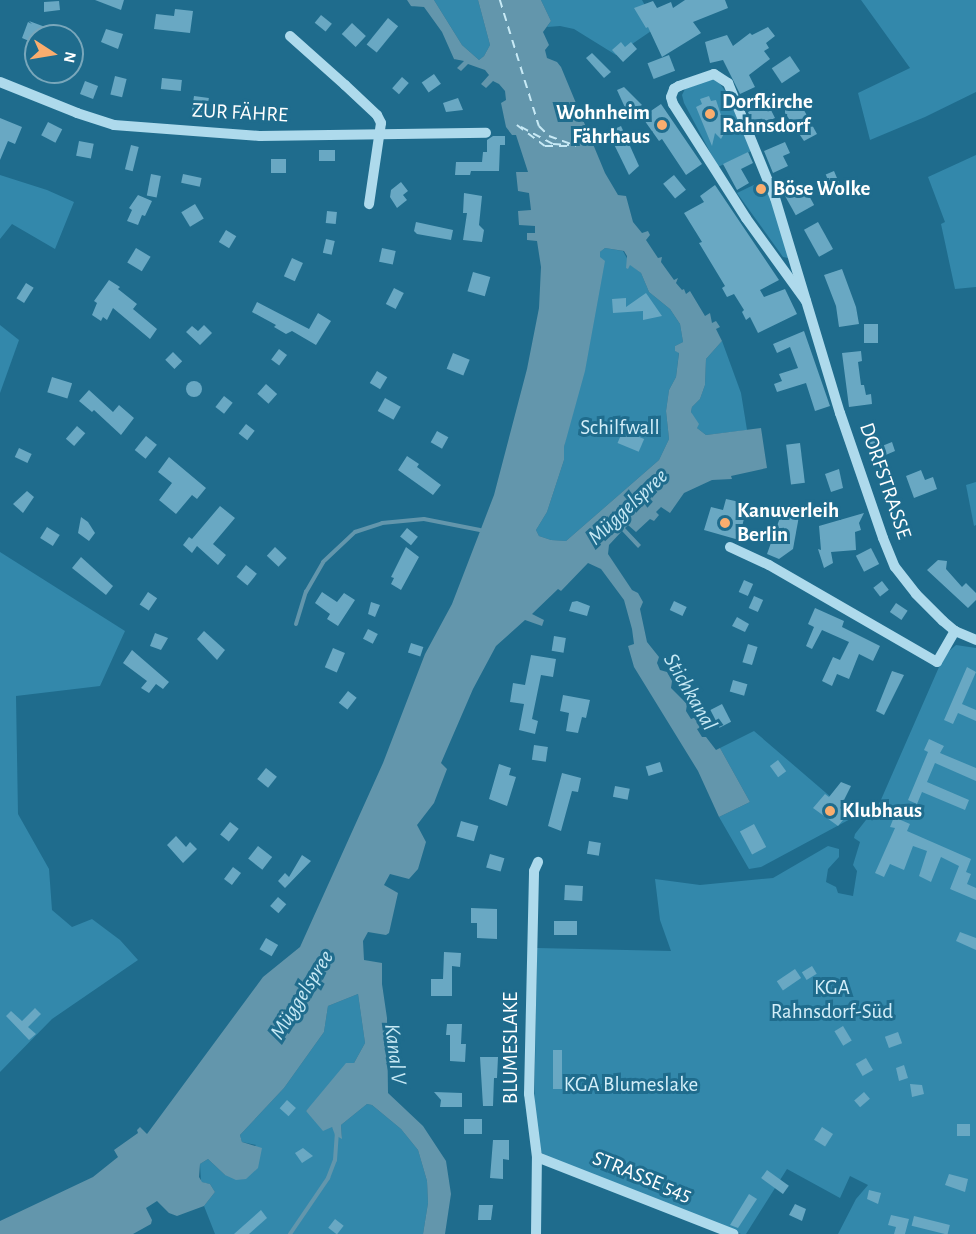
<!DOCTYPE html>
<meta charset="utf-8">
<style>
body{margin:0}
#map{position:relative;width:976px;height:1234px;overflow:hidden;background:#1f6c8d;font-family:"Alegreya Sans",sans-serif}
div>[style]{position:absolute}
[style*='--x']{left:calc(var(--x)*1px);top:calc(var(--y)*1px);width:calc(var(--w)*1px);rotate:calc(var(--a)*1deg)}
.green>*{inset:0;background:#3388ab}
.water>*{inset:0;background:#6396ac}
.stream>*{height:4px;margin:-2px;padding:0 2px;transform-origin:2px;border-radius:2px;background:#6396ac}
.ferry>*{height:1.5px;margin-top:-0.75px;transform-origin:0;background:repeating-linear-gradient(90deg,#c7e9f5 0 8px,transparent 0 14px)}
.building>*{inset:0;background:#69a8c3;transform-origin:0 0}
.round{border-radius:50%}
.minor>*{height:10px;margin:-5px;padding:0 5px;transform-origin:5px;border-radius:5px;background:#aedaec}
.dots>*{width:16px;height:16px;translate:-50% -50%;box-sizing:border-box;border:3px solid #1f6c8d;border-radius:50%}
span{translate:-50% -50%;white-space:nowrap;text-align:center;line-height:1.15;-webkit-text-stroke:6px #1f6c8d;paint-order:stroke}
.poi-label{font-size:21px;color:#fff;font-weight:700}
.left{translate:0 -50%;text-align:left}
.right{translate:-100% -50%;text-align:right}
.street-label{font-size:21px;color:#fff}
.park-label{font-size:21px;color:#d3eef9}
.water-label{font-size:22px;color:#c7e9f5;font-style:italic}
.north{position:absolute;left:24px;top:24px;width:60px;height:60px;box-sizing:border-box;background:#1f6c8d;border:2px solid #79a7bb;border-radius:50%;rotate:102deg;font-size:16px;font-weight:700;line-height:24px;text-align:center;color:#fff}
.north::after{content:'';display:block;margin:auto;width:21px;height:27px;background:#faad6e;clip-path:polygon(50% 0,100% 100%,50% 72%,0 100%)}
</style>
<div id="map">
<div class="green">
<div style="clip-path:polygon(434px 0,478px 0,490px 45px,484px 56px,479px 60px,462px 45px)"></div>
<div style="clip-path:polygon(541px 0,642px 0,657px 27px,616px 55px,574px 29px,560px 26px,547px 27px,551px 21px)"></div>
<div style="clip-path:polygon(861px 0,976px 0,976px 92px,925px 117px,870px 140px,858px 93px,910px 68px)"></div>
<div style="clip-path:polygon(712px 79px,718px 81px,726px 92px,751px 151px,718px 167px,684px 103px,682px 95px,685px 89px)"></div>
<div style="clip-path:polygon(976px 155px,976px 287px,955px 289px,941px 224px,945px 222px,928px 177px)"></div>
<div style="clip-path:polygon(0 175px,47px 190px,74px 202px,55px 249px,12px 224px,0 239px)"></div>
<div style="clip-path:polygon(764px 180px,789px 253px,788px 258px,783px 257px,737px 193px)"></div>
<div style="clip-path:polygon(605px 248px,623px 251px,630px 264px,641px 273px,649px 292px,670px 309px,680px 324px,683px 342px,675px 346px,675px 351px,679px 352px,676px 377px,669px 390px,666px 411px,669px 439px,659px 460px,566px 541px,551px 540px,539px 536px,536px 530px,547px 512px,564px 460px,564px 447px,600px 252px)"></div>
<div style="clip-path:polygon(0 325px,19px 340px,0 393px)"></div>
<div style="clip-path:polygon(722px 341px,741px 393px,747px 430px,706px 435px,697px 428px,691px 412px,692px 407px,700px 399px,705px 385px,706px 359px)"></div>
<div style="clip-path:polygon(976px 482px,976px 525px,974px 526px,966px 485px)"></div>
<div style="clip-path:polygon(0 552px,125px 631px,100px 686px,16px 696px,18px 814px,49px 869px,52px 910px,72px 927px,92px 919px,120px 940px,138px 960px,52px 1019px,0 1072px)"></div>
<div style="clip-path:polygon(956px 645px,976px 648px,976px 1234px,838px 1234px,856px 1199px,868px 1185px,850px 1176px,840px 1198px,787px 1169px,746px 1234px,741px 1234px,545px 1156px,540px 1151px,534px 1121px,537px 948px,671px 951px,660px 920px,655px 879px,700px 885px,773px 878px,828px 846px,839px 849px,839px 857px,828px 869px,826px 882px,836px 887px,838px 893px,853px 896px,857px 871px,853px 865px,860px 842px,854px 838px,855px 834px,880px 802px,939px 667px,948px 652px)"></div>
<div style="clip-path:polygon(754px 731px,854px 817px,761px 867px,749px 869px,719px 817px,750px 802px,720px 748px)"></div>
<div style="clip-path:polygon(358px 994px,365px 1043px,354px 1063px,306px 1111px,332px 1127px,342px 1138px,341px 1125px,367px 1104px,372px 1105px,401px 1129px,418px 1150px,427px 1181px,428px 1203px,423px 1234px,215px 1234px,204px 1206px,215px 1192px,210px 1184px,201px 1182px,200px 1164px,208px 1159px,225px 1175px,256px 1145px,242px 1142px,240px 1135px,284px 1088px,324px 1032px,328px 1006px)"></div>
</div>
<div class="water">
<div style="clip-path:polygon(evenodd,407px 0,434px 0,462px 45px,479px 60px,484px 56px,490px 45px,478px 0,541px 0,551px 21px,543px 32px,549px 45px,545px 50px,547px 58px,557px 62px,561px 67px,605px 173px,618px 195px,626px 196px,633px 222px,642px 233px,648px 231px,650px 235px,646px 240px,658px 258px,662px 257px,661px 262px,674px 280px,678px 278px,676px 283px,682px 290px,684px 289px,686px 294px,690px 291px,705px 316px,710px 313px,712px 323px,716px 321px,720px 327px,716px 329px,722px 341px,706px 359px,705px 385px,700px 399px,692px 407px,691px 412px,699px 424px,697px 428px,706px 435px,761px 428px,767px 468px,731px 476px,732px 479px,712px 480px,684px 493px,670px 513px,661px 507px,656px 512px,659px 515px,654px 521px,650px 519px,636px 532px,628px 525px,625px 528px,641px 545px,638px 548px,622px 531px,609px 545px,608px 554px,632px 590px,638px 593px,643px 602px,640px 609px,647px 642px,659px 657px,657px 663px,660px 670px,667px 672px,672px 681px,671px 688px,687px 704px,686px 711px,691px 719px,696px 717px,701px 727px,697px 729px,702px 737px,706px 737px,716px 750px,720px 748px,750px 802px,719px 817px,698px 771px,634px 667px,628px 646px,634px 644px,632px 629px,624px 600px,601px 569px,588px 563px,561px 591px,558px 589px,532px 614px,544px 620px,542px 626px,525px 620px,496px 646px,473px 689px,441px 763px,447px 769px,434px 803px,417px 825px,426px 842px,418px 869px,409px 879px,390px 874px,384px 885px,398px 893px,389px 933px,386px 935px,368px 932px,363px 941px,364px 960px,382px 963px,382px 984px,387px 1018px,388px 1093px,423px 1126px,446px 1161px,451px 1194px,445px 1234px,423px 1234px,428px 1203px,427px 1181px,418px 1150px,401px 1129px,372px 1105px,367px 1104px,341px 1125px,342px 1139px,335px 1135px,332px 1127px,323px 1131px,306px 1111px,346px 1063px,354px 1063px,365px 1043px,358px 994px,328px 1006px,324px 1032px,284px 1088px,240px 1135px,242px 1142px,262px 1148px,258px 1168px,246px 1179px,236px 1180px,225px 1175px,208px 1159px,200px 1164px,199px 1177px,202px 1182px,210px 1184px,215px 1192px,204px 1206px,177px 1216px,169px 1213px,157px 1201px,146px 1208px,152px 1220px,151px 1224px,133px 1234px,0 1234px,0 1221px,93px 1177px,118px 1157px,114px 1150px,138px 1133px,137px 1130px,140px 1127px,147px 1134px,263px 977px,300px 947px,383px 763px,425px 654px,452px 604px,494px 495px,527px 369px,539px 308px,541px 267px,537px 241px,527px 240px,527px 233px,535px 233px,535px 226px,519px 225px,518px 211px,531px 210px,529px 193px,518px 191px,516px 172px,528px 172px,516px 135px,512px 135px,506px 127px,501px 103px,506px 100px,505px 91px,499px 84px,493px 81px,486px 88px,481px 84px,489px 75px,485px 70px,468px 64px,461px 71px,457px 68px,464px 61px,454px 59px,442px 32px,424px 7px,411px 6px,407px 0,605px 248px,624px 251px,627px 256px,626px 268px,628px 269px,630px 265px,641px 273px,649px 292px,670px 309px,680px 324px,683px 342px,675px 346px,675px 351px,679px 353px,676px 377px,669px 390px,666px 411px,669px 439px,659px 460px,566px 541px,551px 540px,539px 536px,536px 530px,547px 512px,564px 460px,564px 447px,585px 371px,605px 261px,600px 257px,600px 252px,605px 248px)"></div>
</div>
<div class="stream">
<div style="--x:296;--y:624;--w:34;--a:-73"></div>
<div style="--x:306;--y:592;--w:34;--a:-60"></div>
<div style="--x:323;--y:562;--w:44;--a:-43.2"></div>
<div style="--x:355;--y:532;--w:28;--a:-18"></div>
<div style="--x:382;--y:523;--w:42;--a:-5.4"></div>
<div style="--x:424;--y:519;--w:57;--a:11.1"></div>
<div style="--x:290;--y:1234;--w:68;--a:-55.8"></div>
<div style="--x:328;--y:1178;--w:19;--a:-69"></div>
<div style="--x:335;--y:1160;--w:26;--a:-86"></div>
</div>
<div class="ferry">
<div style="--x:500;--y:0;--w:132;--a:72.8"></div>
<div style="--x:539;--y:126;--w:14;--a:45"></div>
<div style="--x:549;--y:136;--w:29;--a:20"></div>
<div style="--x:517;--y:125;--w:35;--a:37"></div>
<div style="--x:545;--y:146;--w:27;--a:0"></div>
<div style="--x:521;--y:127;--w:36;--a:28"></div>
<div style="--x:553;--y:144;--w:16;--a:4"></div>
</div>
<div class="building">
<div style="clip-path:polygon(95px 0,124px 0,121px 10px)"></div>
<div style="clip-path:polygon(685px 0,725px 0,728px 8px,693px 22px,701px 33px,662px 57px,648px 27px,646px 28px,634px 8px,653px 1px,657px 8px,671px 2px,673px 8px)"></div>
<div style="clip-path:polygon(59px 1px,60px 10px,44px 12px,44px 2px)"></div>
<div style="clip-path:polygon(175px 9px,193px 11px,190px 33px,154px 29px,156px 14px,174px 16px)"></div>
<div style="left:321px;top:15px;width:14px;height:10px;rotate:39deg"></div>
<div style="left:388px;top:18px;width:13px;height:34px;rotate:39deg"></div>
<div style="clip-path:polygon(29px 21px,67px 35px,67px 36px,36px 36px,36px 44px,22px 38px,28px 22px,32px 24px)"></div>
<div style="left:352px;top:23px;width:19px;height:15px;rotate:43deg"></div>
<div style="clip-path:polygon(768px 27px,775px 36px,766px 43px,769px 48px,764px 51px,770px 59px,749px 75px,755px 87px,740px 94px,723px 60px,710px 63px,705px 42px,727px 35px,733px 46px,750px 33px,752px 35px)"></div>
<div style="clip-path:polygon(106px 29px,123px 34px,118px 49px,101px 42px)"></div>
<div style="clip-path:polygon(621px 42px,625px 47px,631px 42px,637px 49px,623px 62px,612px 50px)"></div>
<div style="clip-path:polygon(592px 53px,611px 72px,604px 78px,586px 58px)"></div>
<div style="left:669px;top:55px;width:17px;height:23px;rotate:69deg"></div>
<div style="left:790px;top:56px;width:18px;height:22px;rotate:56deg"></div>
<div style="left:434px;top:74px;width:12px;height:15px;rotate:55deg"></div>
<div style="left:115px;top:76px;width:12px;height:19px;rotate:14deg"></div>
<div style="left:402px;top:77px;width:9px;height:15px;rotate:41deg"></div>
<div style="left:162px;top:78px;width:20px;height:11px;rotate:6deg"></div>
<div style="left:85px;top:81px;width:14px;height:14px;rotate:21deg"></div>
<div style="clip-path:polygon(624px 87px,642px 105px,627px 112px,617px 90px)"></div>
<div style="left:194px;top:96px;width:15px;height:15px;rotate:8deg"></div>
<div style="clip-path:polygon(709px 96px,711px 101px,716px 100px,726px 130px,721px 139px,715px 133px,712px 146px,696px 107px,702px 104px,700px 99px)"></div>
<div style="clip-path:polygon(458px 98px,463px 110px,446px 112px,443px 103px)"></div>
<div style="clip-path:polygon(799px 101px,817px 134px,804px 141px,785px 113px,785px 109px)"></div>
<div style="clip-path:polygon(661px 104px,702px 164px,686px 175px,662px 139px,659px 141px,642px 117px)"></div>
<div style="clip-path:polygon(762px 105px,764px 111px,770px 108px,775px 118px,768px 121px,772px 128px,757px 134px,748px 112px)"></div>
<div style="clip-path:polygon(0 118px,22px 127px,15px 144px,8px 141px,0 160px)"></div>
<div style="left:48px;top:122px;width:16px;height:15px;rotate:27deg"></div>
<div style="clip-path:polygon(621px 126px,639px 166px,629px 175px,608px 132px)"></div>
<div style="clip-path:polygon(493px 136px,505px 136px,505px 145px,500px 145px,499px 171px,471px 171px,470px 175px,455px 175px,456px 162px,482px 162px,483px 152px,487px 152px,487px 140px)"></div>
<div style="left:79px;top:141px;width:15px;height:15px;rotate:11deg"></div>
<div style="clip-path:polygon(785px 142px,790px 153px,783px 156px,788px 166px,773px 173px,764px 151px)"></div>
<div style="left:131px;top:145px;width:8px;height:25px;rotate:14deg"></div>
<div style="left:319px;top:150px;width:16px;height:11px"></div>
<div style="clip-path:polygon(748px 152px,753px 163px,741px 169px,749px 183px,737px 190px,723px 164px)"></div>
<div style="left:271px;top:159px;width:15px;height:14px"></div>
<div style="left:834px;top:171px;width:15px;height:9px;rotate:67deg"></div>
<div style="left:151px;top:174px;width:10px;height:22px;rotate:11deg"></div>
<div style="left:183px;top:174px;width:19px;height:9px;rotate:12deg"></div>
<div style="left:674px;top:175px;width:19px;height:14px;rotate:51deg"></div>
<div style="clip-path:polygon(401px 182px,408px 191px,403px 195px,407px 200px,397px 208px,390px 197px,391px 190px)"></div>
<div style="clip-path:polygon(715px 185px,779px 280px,760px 290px,764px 297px,785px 289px,797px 314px,758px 333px,750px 317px,746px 320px,742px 312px,744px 310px,734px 294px,727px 297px,722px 288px,725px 286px,699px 243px,702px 242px,684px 213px,704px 202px,700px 196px)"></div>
<div style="left:803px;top:185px;width:23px;height:21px;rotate:61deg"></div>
<div style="clip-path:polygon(464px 193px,482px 196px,479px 225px,484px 230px,482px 242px,463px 240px,467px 213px,463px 213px)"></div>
<div style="clip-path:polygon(138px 195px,152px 201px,145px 216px,142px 215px,138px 225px,127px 221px,132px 210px,129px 208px)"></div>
<div style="left:195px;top:204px;width:17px;height:16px;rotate:59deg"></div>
<div style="left:327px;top:211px;width:10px;height:12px;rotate:6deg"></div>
<div style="clip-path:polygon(416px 222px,453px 230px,451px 240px,417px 234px,414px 231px)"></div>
<div style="left:818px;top:222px;width:31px;height:16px;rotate:61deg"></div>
<div style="left:226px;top:230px;width:12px;height:14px;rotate:31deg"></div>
<div style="left:326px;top:239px;width:9px;height:14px;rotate:13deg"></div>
<div style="left:136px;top:248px;width:17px;height:17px;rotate:31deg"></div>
<div style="left:382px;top:248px;width:14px;height:14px;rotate:12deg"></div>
<div style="left:292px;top:258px;width:12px;height:20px;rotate:24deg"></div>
<div style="clip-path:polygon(842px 269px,856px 307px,859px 324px,839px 327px,836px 306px,824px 275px)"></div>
<div style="left:473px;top:272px;width:18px;height:20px;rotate:16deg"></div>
<div style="clip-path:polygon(109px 280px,120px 287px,118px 289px,137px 304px,133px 309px,157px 329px,150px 339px,113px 308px,107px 320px,103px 317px,101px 321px,92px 315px,97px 303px,94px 301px)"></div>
<div style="left:26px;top:283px;width:9px;height:18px;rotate:32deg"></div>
<div style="left:394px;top:288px;width:11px;height:18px;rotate:27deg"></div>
<div style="clip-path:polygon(646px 293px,662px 316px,643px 320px,643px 311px,613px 313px,612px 299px,626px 298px,626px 307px)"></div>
<div style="clip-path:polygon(257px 302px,309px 329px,318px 313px,331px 321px,316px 345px,292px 331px,286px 334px,274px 327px,276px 325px,252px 312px)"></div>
<div style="left:864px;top:324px;width:14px;height:19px"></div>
<div style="clip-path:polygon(204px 325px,212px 333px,200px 345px,186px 332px,192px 326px,198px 331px)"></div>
<div style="clip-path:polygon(804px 331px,830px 406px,815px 411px,806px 383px,777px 392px,774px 384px,782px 381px,779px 374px,798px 368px,790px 347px,777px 353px,773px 344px)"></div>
<div style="left:279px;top:349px;width:10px;height:13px;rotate:37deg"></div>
<div style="clip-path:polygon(861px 351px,862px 361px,858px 362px,861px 385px,864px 385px,866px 395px,871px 394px,872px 404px,849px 407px,842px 353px)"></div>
<div style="left:173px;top:352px;width:13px;height:11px;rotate:45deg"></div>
<div style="left:453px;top:353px;width:18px;height:17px;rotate:22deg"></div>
<div style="left:377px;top:371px;width:12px;height:14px;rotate:31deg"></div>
<div style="left:52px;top:377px;width:21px;height:16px;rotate:17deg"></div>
<div class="round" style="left:186px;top:381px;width:16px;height:16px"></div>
<div style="left:266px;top:384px;width:15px;height:13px;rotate:42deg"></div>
<div style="clip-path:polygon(89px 390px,113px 412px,119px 405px,134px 418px,121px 435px,94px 410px,92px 412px,79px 401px)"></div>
<div style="left:224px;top:396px;width:11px;height:14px;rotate:38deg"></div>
<div style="left:385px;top:398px;width:18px;height:15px;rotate:29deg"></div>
<div style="left:246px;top:424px;width:11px;height:12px;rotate:38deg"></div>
<div style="left:77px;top:426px;width:11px;height:17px;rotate:41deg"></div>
<div style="left:623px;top:430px;width:23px;height:14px;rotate:23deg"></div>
<div style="left:437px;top:431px;width:13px;height:13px;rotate:29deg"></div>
<div style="left:146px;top:436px;width:14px;height:18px;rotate:39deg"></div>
<div style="clip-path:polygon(879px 436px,882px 446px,892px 442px,895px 451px,874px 460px,868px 440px)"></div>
<div style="left:800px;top:443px;width:40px;height:14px;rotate:83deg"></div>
<div style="left:19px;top:448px;width:14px;height:10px;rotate:25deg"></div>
<div style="clip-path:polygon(407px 456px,419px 464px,417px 467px,441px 485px,433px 495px,398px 470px)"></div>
<div style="clip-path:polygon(169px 457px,206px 488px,197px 499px,192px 495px,176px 514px,159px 500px,172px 483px,158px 472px)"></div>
<div style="clip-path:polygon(839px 469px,843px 488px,831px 492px,825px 474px)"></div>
<div style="clip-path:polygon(921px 470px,925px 480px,933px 477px,937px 489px,914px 498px,906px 476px)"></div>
<div style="clip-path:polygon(27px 491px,34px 497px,23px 513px,13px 504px)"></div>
<div style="clip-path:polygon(726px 499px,758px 506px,755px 516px,745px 514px,739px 540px,704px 530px,711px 507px,723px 510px)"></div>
<div style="clip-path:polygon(220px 506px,235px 518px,213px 544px,226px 555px,218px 565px,197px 546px,192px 553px,183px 545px,189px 537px,192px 539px)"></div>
<div style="clip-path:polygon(782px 512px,799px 516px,793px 549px,779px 559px,767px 554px)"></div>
<div style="clip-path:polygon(864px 513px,859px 523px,861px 530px,855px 532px,856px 550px,831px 552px,833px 563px,824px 568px,818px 549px,821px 550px,819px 526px)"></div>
<div style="clip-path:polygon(81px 517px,88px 522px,95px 533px,89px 541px,78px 533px)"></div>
<div style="left:47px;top:527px;width:15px;height:13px;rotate:32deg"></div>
<div style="left:407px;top:528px;width:14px;height:11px;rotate:39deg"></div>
<div style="left:275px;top:547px;width:16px;height:12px;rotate:43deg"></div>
<div style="clip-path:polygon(406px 547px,419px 557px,401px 590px,391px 584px,394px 578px,391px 577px)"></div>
<div style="left:871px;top:548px;width:18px;height:17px;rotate:63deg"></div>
<div style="clip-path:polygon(81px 557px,113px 586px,106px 595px,72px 568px)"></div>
<div style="clip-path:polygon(938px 560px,947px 561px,946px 569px,962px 587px,966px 583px,976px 593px,976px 600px,968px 608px,927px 570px)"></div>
<div style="left:246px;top:565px;width:14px;height:15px;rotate:39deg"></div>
<div style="left:744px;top:580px;width:10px;height:13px;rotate:24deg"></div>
<div style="left:882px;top:581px;width:11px;height:11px;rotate:52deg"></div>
<div style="left:148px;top:592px;width:11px;height:15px;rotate:34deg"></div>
<div style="clip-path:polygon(322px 592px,337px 602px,344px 593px,355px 600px,338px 626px,327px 619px,330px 614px,315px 603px)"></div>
<div style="left:754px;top:596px;width:10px;height:13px;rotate:24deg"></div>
<div style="clip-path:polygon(577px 601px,590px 606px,587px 616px,569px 611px,572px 602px)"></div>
<div style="left:674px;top:601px;width:14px;height:10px;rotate:25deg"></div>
<div style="clip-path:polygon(371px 602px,380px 605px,375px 617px,368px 614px)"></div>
<div style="left:896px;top:603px;width:14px;height:11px;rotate:34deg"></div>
<div style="clip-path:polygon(815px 608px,844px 621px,842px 627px,880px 646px,873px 661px,859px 654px,849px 679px,837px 674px,832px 686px,822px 681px,833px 657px,840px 660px,849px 642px,822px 630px,812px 649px,806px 646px,814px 627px,808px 624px)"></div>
<div style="clip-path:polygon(737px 617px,749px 624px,745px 632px,732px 626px)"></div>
<div style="left:368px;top:629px;width:11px;height:11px;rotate:27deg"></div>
<div style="clip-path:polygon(204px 631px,225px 650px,217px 660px,197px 639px)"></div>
<div style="clip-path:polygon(155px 633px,168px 638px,161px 650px,150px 646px)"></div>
<div style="left:554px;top:636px;width:12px;height:15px;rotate:9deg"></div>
<div style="left:411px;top:643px;width:13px;height:10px;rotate:18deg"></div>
<div style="left:748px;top:644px;width:10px;height:19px;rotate:17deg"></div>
<div style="left:333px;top:648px;width:13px;height:21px;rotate:23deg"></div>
<div style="clip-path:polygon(132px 650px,169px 682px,163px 689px,156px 684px,149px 693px,141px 688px,147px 681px,123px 663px)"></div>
<div style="clip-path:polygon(531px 655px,556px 659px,553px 677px,541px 675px,532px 719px,538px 721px,535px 734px,519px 730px,524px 704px,510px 702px,513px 683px,525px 685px)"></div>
<div style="clip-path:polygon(967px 667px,976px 672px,962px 704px,976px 710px,976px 721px,958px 713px,953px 724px,944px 720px)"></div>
<div style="clip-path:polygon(892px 671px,904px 675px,884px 715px,876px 711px)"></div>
<div style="left:733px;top:680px;width:15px;height:12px;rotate:16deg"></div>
<div style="left:348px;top:691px;width:11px;height:15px;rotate:38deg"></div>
<div style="clip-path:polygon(563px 695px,590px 700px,586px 718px,582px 717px,578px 733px,566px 731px,569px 713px,560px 711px)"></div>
<div style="left:722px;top:704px;width:20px;height:13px;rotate:63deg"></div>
<div style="clip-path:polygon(929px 739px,944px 746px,940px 753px,976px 768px,976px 781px,935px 763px,927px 782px,969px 800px,965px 810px,922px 792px,917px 804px,908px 800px,928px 752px,924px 750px)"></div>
<div style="left:534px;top:745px;width:14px;height:15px;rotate:8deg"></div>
<div style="left:778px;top:760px;width:14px;height:10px;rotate:54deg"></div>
<div style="left:660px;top:762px;width:10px;height:15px;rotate:73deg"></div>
<div style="clip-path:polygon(499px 764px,511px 768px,509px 775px,516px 777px,507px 806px,489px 799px)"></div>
<div style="left:266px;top:768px;width:14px;height:14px;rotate:39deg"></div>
<div style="clip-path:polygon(562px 773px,581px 778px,578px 792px,572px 791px,561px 831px,548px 826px)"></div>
<div style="clip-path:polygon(841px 782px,851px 786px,840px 808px,848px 814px,838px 826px,813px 808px,825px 794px,829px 797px)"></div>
<div style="left:615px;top:786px;width:15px;height:11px;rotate:11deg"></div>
<div style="clip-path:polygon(894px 817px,910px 824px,907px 831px,971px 859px,966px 872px,971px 874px,967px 884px,976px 888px,976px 900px,950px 889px,959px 866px,941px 857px,931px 882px,919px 876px,927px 851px,913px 846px,904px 870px,890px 864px,884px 877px,875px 873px,895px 828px,890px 827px)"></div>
<div style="left:461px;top:821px;width:18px;height:16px;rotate:16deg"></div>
<div style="left:230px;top:822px;width:11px;height:16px;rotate:38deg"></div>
<div style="left:754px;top:824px;width:26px;height:16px;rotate:62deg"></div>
<div style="clip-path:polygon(176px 836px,186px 847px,190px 842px,197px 849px,183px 863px,167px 845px)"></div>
<div style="left:589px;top:841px;width:12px;height:13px;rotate:9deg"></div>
<div style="left:258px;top:846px;width:18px;height:16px;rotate:38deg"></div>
<div style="left:490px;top:854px;width:15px;height:14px;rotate:16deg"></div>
<div style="clip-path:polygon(302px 855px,311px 861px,285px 888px,278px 881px,285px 873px,289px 877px)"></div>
<div style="left:233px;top:867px;width:10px;height:15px;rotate:37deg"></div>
<div style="left:565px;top:885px;width:18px;height:15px;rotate:3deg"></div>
<div style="left:278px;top:897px;width:11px;height:12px;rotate:41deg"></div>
<div style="clip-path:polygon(471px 908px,497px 909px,497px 939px,477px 938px,477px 923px,471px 923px)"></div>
<div style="left:554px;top:921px;width:23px;height:14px"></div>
<div style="clip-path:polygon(960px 932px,976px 938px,976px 950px,956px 941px)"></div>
<div style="left:266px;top:938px;width:14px;height:13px;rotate:30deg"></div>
<div style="clip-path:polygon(444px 952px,461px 953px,460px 967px,452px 966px,452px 996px,431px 996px,431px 979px,443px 979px)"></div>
<div style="left:812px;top:966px;width:9px;height:12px;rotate:58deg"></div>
<div style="left:795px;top:969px;width:11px;height:22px;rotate:56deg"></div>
<div style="clip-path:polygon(35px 1008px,41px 1014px,28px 1027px,36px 1034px,29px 1040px,6px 1016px,11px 1011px,22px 1021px)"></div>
<div style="clip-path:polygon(447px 1024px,462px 1024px,461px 1044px,466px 1044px,465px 1062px,450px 1061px,450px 1035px,446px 1035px)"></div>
<div style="left:843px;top:1026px;width:17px;height:10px;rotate:59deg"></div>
<div style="left:898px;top:1032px;width:12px;height:14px;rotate:70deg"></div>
<div style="left:553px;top:1050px;width:9px;height:39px"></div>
<div style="clip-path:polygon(480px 1057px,498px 1057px,497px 1078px,494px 1078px,493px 1106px,483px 1106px)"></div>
<div style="left:866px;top:1058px;width:14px;height:12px;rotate:60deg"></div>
<div style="clip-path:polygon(904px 1065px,908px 1078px,899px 1081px,896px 1068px)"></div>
<div style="clip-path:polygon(910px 1084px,922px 1085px,924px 1094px,912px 1097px)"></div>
<div style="clip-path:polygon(434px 1092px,462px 1093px,462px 1107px,440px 1107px,441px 1100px)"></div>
<div style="left:864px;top:1092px;width:9px;height:13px;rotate:49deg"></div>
<div style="left:287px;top:1100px;width:12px;height:11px;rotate:42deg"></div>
<div style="left:464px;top:1119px;width:18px;height:15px"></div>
<div style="left:957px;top:1124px;width:13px;height:12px"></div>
<div style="left:822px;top:1127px;width:13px;height:15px;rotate:32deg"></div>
<div style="clip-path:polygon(493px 1140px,509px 1140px,509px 1160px,503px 1159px,503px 1179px,490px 1178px)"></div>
<div style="clip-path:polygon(303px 1148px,313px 1156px,302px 1163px,295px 1153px)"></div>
<div style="left:767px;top:1170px;width:27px;height:10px;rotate:36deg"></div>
<div style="clip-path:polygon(949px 1174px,968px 1179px,965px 1192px,945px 1185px)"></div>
<div style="clip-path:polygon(869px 1190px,881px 1193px,878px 1204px,867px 1199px)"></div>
<div style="clip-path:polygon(749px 1194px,757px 1199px,738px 1228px,730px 1225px)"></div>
<div style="clip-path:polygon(795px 1204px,806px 1209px,802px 1221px,789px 1215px)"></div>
<div style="clip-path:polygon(479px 1205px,493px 1205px,491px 1220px,478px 1220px)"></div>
<div style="clip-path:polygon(261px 1210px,267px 1218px,249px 1234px,234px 1234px)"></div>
<div style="clip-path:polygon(891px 1215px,909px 1219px,905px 1234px,894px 1234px,896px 1227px,888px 1225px)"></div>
<div style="left:914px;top:1216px;width:37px;height:10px;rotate:14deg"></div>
<div style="left:335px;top:1219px;width:11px;height:11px;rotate:38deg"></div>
</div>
<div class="minor">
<div style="--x:290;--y:36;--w:74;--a:41.7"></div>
<div style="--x:345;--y:85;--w:44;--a:43.2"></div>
<div style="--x:377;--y:115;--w:9;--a:63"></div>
<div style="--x:381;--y:123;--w:82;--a:98.4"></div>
<div style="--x:0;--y:82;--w:83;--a:21.9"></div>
<div style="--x:77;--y:113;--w:39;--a:18"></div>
<div style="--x:114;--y:125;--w:146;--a:4.3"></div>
<div style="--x:260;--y:136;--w:226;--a:-0.8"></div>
<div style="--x:806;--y:301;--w:102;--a:-125.9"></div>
<div style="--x:746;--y:218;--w:135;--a:-122.6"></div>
<div style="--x:673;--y:104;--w:7;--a:-106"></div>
<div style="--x:671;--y:97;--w:9;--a:-69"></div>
<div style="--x:674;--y:89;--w:6;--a:-31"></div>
<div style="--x:679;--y:86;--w:37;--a:-19"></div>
<div style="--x:714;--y:74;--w:17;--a:33"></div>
<div style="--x:728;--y:83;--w:124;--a:67.8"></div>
<div style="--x:775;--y:198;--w:225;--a:73.2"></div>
<div style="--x:840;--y:413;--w:132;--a:71"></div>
<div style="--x:883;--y:538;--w:31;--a:68"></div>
<div style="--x:895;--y:567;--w:34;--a:52"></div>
<div style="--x:916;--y:594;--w:38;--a:45"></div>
<div style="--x:943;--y:621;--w:16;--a:40"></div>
<div style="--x:955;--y:631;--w:23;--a:23"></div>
<div style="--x:730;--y:547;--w:43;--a:24.8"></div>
<div style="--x:769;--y:565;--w:194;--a:30"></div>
<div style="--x:937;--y:662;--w:36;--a:-60"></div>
<div style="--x:537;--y:1157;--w:211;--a:21.4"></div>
<div style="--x:536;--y:1234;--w:77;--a:-89.3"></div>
<div style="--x:537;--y:1157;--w:64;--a:-97.2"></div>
<div style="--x:529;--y:1094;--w:223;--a:-88.7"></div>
<div style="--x:534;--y:871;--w:10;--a:-66"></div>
</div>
<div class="dots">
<div style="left:710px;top:114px;background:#faad6e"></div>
<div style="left:662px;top:125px;background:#faad6e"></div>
<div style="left:761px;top:189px;background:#faad6e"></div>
<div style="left:725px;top:523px;background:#faad6e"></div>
<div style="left:830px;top:811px;background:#faad6e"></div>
</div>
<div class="poi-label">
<span class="left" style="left:722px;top:114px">Dorfkirche<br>Rahnsdorf</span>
<span class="right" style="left:650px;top:125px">Wohnheim<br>Fährhaus</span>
<span class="left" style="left:773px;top:189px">Böse Wolke</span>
<span class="left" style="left:737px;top:523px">Kanuverleih<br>Berlin</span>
<span class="left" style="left:842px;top:811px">Klubhaus</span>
</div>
<div class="street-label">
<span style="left:240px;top:113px;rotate:3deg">ZUR FÄHRE</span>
<span style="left:885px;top:481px;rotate:71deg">DORFSTRASSE</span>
<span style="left:511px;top:1048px;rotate:-90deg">BLUMESLAKE</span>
<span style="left:642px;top:1177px;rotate:22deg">STRASSE 545</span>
</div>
<div class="park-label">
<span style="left:620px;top:428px">Schilfwall</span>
<span style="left:832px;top:1000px">KGA<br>Rahnsdorf-Süd</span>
<span style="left:631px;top:1085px">KGA Blumeslake</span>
</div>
<div class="water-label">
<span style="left:628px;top:507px;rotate:-43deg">Müggelspree</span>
<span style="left:690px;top:692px;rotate:60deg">Stichkanal</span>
<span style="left:302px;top:995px;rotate:-58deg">Müggelspree</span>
<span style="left:395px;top:1054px;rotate:83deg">Kanal V</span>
</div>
<div class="north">N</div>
</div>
